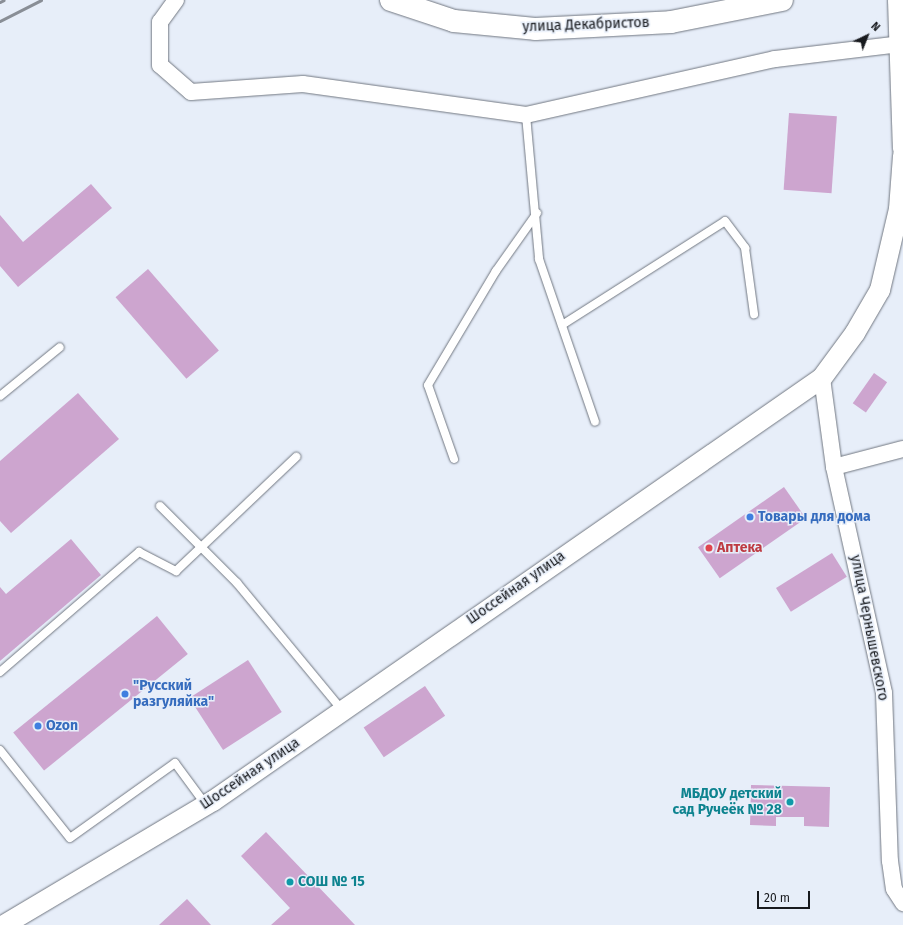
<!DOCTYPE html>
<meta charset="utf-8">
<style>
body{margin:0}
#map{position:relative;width:903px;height:925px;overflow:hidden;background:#e7eef9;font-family:"Fira Sans",sans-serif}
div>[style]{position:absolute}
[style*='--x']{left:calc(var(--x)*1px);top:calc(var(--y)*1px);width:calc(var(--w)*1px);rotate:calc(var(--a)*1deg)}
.building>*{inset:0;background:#cda5cf;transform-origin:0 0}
.roads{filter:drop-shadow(0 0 1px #717781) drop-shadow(0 0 1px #717781)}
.service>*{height:8px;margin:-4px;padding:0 4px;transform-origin:4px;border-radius:4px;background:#fff}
.minor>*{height:16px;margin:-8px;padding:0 8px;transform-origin:8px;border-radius:8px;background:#fff}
.tertiary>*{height:20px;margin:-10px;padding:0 10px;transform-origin:10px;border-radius:10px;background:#fff}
.primary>*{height:22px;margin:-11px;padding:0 11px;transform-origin:11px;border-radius:11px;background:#fff}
.rail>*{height:3px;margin:-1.5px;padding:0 1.5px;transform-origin:1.5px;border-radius:1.5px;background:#898e96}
.dots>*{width:11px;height:11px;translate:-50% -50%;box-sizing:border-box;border:2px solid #e7eef9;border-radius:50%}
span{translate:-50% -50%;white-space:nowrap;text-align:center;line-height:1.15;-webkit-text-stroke:3px #e7eef9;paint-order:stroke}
.street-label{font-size:14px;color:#181a1e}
.shop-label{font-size:14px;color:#366cbe;font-weight:700}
.left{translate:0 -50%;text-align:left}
.health-label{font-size:14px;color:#be3a42;font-weight:700}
.culture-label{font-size:14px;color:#0d838f;font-weight:700}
.right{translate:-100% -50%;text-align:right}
.north{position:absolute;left:847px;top:16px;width:40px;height:40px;-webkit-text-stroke:3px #e7eef9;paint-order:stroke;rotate:43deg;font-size:11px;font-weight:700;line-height:16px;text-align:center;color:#181a1e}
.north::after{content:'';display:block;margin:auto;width:14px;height:18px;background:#181a1e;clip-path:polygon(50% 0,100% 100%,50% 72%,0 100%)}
.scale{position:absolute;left:757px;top:891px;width:53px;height:18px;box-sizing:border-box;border:2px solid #181a1e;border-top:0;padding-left:5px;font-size:12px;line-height:14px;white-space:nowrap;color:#181a1e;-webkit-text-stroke:3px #e7eef9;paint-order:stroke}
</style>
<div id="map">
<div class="building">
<div style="left:789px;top:113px;width:48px;height:77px;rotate:4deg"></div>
<div style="clip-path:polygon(91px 184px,112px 208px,18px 287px,0 266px,0 215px,23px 242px)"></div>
<div style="left:148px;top:269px;width:108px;height:43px;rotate:49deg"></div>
<div style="left:874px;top:373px;width:16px;height:37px;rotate:35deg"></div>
<div style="clip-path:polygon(78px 393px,119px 439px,11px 533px,0 521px,0 461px)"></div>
<div style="left:784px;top:487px;width:38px;height:105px;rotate:55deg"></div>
<div style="clip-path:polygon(71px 539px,101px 575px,0 661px,0 587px,6px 594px)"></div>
<div style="left:832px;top:553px;width:28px;height:66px;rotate:58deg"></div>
<div style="left:157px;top:616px;width:49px;height:185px;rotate:51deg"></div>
<div style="left:248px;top:660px;width:62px;height:70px;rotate:57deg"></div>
<div style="left:425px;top:686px;width:36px;height:74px;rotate:56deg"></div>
<div style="clip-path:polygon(751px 785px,830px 787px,829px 827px,804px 826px,804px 817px,776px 817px,776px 826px,750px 825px)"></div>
<div style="clip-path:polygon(266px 832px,355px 925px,271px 925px,290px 908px,241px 856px)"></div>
<div style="clip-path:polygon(187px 899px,211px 925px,159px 925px)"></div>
</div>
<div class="roads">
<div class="service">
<div style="--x:526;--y:115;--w:145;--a:84.8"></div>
<div style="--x:539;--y:259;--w:172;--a:71"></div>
<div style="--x:562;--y:325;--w:193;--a:-32.5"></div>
<div style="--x:725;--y:221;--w:34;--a:53"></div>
<div style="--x:745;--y:248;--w:67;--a:82.2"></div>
<div style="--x:0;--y:396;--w:77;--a:-39.2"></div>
<div style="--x:454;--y:459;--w:78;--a:-109.4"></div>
<div style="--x:428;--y:385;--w:133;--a:-59.2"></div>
<div style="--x:496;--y:271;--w:71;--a:-54.7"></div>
<div style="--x:160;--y:506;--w:109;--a:45"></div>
<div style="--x:237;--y:583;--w:165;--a:50.4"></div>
<div style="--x:0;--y:672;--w:184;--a:-40.8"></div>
<div style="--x:139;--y:552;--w:42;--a:27.2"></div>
<div style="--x:176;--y:571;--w:166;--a:-43.5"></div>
<div style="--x:0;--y:750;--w:112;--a:51.5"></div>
<div style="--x:70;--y:838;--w:129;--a:-35.5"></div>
<div style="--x:175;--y:763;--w:52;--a:53.6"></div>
</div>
<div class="minor">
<div style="--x:176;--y:0;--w:27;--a:126"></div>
<div style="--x:160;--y:22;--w:43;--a:90"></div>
<div style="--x:160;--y:65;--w:41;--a:41.1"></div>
<div style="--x:191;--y:92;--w:112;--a:-4.1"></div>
<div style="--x:303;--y:84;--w:225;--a:7.9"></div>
<div style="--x:526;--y:115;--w:255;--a:-12.7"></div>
<div style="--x:775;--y:59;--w:126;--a:-6.8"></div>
<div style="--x:822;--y:378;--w:90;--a:82.3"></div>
<div style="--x:834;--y:467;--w:231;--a:77.5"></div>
<div style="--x:884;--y:693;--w:168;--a:88"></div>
<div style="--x:890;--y:861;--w:28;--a:82"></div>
<div style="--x:894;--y:889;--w:17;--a:57"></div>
<div style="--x:834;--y:467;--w:71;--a:-14.6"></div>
</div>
<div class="tertiary">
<div style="--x:898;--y:0;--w:149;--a:88.1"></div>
<div style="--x:4;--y:925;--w:243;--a:-30.7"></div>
<div style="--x:213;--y:801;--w:741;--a:-34.78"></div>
<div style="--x:822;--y:378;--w:56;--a:-53.7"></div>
<div style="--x:855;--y:333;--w:50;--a:-59.8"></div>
<div style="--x:880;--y:290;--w:83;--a:-76.8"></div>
<div style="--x:899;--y:209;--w:53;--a:-85.7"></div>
</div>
<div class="primary">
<div style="--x:391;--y:0;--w:66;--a:18.4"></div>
<div style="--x:454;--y:21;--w:81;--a:5.6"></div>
<div style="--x:535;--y:29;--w:136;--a:-2.9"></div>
<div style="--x:671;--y:22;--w:113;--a:-11.2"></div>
</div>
</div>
<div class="rail">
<div style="--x:0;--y:2;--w:4;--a:-27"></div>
<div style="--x:0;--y:21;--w:46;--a:-27.1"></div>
</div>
<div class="dots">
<div style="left:750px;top:517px;background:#3f7fe0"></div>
<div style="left:709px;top:548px;background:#e0444e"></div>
<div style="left:125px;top:694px;background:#3f7fe0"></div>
<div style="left:38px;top:726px;background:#3f7fe0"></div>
<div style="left:790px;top:802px;background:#0f9aa8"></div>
<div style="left:290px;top:882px;background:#0f9aa8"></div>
</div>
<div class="street-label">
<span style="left:586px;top:25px;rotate:-2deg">улица Декабристов</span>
<span style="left:516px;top:588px;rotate:-35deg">Шоссейная улица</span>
<span style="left:869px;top:628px;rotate:79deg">улица Чернышевского</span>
<span style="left:250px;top:774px;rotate:-34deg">Шоссейная улица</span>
</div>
<div class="shop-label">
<span class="left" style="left:758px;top:517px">Товары для дома</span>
<span class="left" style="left:133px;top:694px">"Русский<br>разгуляйка"</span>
<span class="left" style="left:46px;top:726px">Ozon</span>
</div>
<div class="health-label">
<span class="left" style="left:717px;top:548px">Аптека</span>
</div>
<div class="culture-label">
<span class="right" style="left:782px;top:802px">МБДОУ детский<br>сад Ручеёк № 28</span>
<span class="left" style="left:298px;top:882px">СОШ № 15</span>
</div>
<div class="north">N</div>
<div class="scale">20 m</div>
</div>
